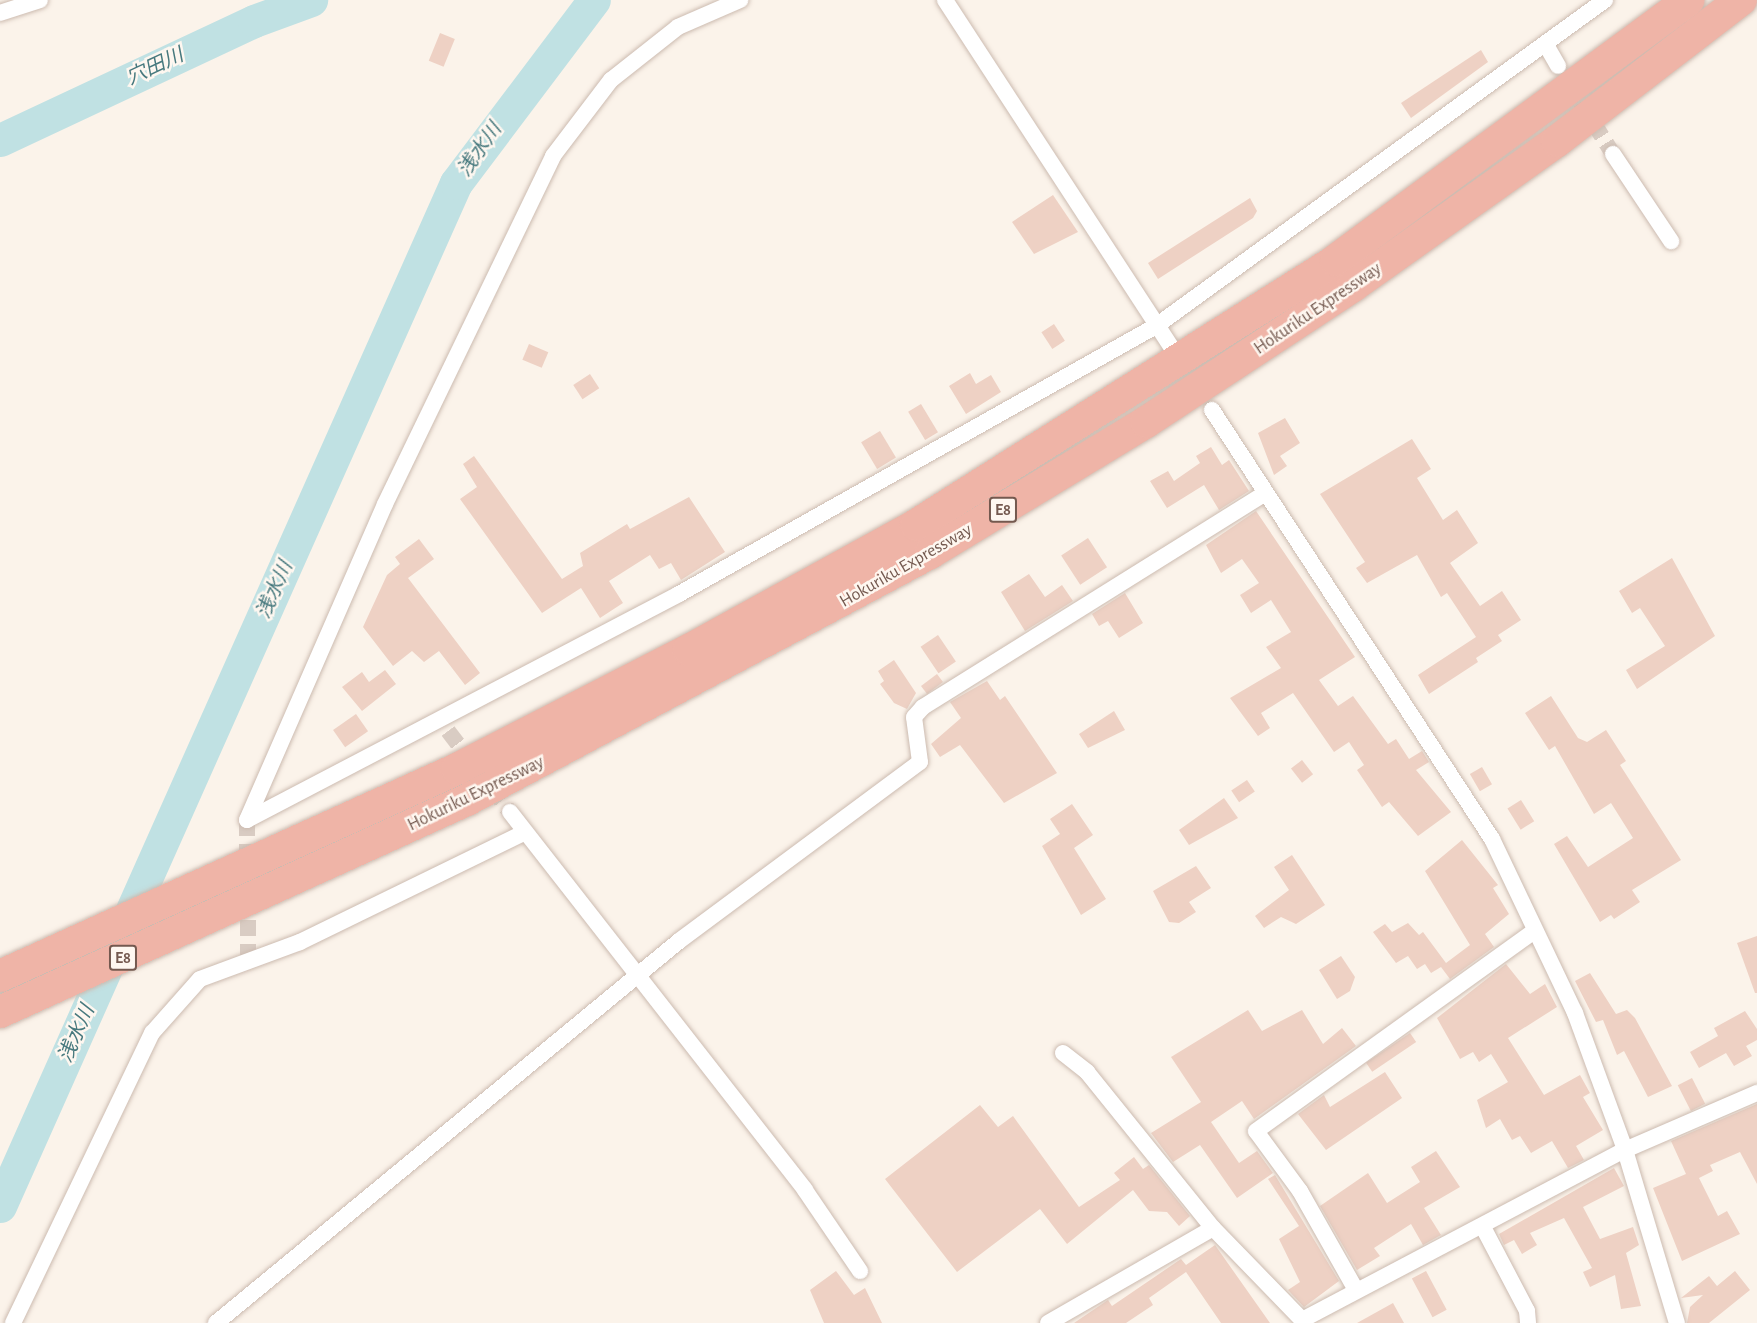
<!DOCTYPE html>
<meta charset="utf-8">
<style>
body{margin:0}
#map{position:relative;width:1757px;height:1323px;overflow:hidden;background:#fbf3ea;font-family:"Alegreya Sans","Noto Sans JP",sans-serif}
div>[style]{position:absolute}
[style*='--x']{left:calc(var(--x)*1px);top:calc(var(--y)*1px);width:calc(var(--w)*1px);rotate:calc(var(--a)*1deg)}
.river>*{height:33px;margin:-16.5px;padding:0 16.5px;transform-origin:16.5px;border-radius:16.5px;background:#c0e1e3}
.building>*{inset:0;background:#eed1c4;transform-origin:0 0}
.street-tunnel>*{height:16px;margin-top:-8px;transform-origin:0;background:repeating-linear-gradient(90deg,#d9ccc3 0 16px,transparent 0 24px)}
.roads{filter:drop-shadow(0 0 2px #ccbbb0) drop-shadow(0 0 2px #ccbbb0)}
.street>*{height:16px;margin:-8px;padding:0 8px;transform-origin:8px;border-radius:8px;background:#fff}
.highway>*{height:32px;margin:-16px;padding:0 16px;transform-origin:16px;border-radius:16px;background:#efb4a7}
span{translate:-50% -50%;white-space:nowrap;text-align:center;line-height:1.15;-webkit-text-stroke:5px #fef7f0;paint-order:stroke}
.shield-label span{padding:2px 4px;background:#fef7f0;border:2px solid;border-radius:4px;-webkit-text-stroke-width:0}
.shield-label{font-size:16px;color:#74594f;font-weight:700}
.street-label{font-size:18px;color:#74594f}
.water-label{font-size:20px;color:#47797e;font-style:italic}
</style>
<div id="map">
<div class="river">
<div style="--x:0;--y:140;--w:280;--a:-25.1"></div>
<div style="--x:254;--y:21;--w:61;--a:-20.2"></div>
<div style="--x:0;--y:1206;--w:1120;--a:-65.98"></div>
<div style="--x:456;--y:183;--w:229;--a:-53"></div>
</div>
<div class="building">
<div style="left:440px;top:33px;width:16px;height:30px;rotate:22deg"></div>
<div style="clip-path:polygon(1481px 50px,1488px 62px,1411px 118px,1401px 103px)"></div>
<div style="clip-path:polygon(1053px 195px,1078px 232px,1034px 254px,1012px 222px)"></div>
<div style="clip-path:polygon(1250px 198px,1257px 211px,1253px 218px,1158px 279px,1148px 263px)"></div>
<div style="left:1054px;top:324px;width:20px;height:15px;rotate:57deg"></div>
<div style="left:529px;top:344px;width:21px;height:17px;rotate:23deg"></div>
<div style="clip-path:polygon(970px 373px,976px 384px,991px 375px,1001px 392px,966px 414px,949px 386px)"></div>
<div style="left:590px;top:374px;width:17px;height:20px;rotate:57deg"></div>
<div style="left:921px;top:404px;width:33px;height:15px;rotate:59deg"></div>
<div style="clip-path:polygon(1285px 418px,1300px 443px,1280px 456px,1287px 466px,1274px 475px,1258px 433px)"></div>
<div style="left:880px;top:431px;width:31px;height:22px;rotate:59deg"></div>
<div style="clip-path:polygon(1412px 439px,1431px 469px,1417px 478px,1443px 520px,1457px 510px,1478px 543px,1450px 563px,1480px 606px,1502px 591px,1521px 620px,1498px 635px,1502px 641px,1476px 658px,1478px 662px,1429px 694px,1418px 675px,1476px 637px,1447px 593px,1441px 597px,1417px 555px,1367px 583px,1356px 568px,1365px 562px,1320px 494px)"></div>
<div style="clip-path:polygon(1211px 447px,1222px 465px,1229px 460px,1249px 491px,1219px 510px,1204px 485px,1167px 508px,1150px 481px,1168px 471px,1174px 481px,1200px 463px,1196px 456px)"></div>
<div style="clip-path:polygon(474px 456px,562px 579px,583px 566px,580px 553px,627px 524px,630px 529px,689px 497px,725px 552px,681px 580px,671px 563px,659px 569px,650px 555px,609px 581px,623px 603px,600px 618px,581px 588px,542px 613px,460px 499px,477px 487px,463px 464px)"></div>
<div style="clip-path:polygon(1256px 511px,1355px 657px,1319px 680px,1338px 706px,1353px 696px,1388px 744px,1396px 739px,1409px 759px,1422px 751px,1429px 762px,1416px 770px,1451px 812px,1418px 836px,1389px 802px,1382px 807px,1357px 770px,1364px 765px,1349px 742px,1334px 752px,1293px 693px,1261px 713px,1270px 728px,1258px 736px,1230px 698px,1281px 668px,1266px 647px,1291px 632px,1271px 600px,1251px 613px,1240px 595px,1259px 583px,1242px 559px,1221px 573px,1206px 545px)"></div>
<div style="left:1088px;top:538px;width:35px;height:32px;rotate:57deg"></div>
<div style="clip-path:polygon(419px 539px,434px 559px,408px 578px,480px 673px,465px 685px,439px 651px,424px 662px,412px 651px,393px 666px,363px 627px,387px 575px,400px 564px,395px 557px)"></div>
<div style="clip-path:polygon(1672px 558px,1715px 636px,1637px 689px,1626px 670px,1665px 646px,1640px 608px,1632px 613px,1619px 591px)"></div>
<div style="clip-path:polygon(1029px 574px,1045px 597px,1062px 585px,1073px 601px,1025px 631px,1001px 592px)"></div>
<div style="clip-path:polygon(1125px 593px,1143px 623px,1119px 638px,1108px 621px,1099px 626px,1092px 614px)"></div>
<div style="left:938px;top:635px;width:32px;height:21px;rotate:56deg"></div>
<div style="clip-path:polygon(894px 660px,916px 693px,907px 709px,894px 703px,880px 684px,884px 681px,878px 671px)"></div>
<div style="clip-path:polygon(385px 670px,396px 684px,362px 711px,342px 687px,362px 672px,369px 682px)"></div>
<div style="left:937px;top:674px;width:10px;height:20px;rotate:53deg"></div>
<div style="clip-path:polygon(987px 681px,1000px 700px,1005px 696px,1057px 773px,1004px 803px,960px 745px,940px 757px,931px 744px,961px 718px,950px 702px)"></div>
<div style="clip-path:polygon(1551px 696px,1578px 738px,1587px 742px,1606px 730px,1626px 761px,1620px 765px,1681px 860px,1632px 890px,1640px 902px,1614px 919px,1611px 915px,1600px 922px,1554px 844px,1567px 836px,1588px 867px,1633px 838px,1611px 803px,1594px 814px,1555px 746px,1549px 750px,1525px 713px)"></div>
<div style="clip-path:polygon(1114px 711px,1125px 730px,1088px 748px,1079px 734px)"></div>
<div style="left:356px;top:714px;width:21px;height:28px;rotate:55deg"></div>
<div style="left:1302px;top:760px;width:18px;height:14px;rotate:52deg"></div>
<div style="left:1482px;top:767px;width:20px;height:14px;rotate:60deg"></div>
<div style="left:1247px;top:780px;width:14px;height:19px;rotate:56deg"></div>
<div style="clip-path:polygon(1224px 798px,1238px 818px,1189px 845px,1179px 830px)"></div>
<div style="left:1521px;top:800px;width:25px;height:16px;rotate:58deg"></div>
<div style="clip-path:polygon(1072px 804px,1093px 835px,1074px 848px,1106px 899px,1081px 915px,1042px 846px,1060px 834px,1050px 819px)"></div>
<div style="clip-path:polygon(1462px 840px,1498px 885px,1493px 888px,1509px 914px,1485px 934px,1494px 947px,1450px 979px,1441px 967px,1431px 973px,1425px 964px,1417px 969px,1408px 956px,1396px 963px,1373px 932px,1385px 924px,1392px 932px,1408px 923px,1419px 935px,1423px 932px,1446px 963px,1470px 945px,1425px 871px)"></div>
<div style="clip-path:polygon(1292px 855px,1325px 905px,1296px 924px,1281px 917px,1264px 928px,1255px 916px,1289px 890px,1274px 867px)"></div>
<div style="clip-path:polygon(1196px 866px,1211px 888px,1189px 902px,1196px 912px,1179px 923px,1169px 922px,1153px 891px)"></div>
<div style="clip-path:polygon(1757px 936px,1757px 993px,1755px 993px,1737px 943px)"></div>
<div style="clip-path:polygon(1341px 956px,1355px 977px,1350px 991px,1337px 999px,1319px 970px)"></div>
<div style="clip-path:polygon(1506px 964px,1530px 994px,1545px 984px,1557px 1007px,1508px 1038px,1544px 1095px,1580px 1075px,1590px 1093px,1583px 1097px,1603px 1130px,1576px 1146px,1584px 1160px,1568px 1168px,1552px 1141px,1531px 1153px,1520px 1136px,1512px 1140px,1500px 1119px,1486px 1128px,1477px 1100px,1508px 1082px,1491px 1054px,1479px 1062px,1473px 1052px,1460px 1059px,1437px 1018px)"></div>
<div style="clip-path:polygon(1590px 973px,1616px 1014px,1627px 1010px,1635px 1018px,1672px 1086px,1648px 1097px,1624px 1051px,1617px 1055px,1603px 1020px,1596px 1022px,1575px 981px)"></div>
<div style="clip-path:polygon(1248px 1010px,1262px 1031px,1302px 1010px,1323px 1044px,1342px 1028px,1356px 1046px,1254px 1119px,1242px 1101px,1211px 1122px,1239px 1163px,1257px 1151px,1273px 1173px,1237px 1198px,1200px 1145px,1173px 1162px,1151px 1133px,1201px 1102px,1171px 1057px)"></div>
<div style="clip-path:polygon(1745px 1011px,1757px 1029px,1757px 1040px,1746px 1046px,1752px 1056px,1734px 1066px,1726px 1053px,1699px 1068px,1690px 1052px,1718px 1036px,1714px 1028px)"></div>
<div style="left:1410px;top:1033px;width:11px;height:53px;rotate:56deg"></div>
<div style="clip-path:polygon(1385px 1072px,1402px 1098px,1326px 1150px,1298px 1114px,1324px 1095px,1330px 1107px)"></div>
<div style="left:1692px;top:1078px;width:29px;height:16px;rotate:63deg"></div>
<div style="clip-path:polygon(1757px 1104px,1757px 1184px,1740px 1152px,1710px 1165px,1713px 1171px,1699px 1178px,1718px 1216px,1727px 1211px,1740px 1234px,1682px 1261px,1653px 1188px,1686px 1174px,1671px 1141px)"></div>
<div style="clip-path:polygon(980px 1105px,998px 1127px,1013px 1116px,1079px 1207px,1120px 1180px,1114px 1173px,1134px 1157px,1143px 1169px,1149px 1165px,1190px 1216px,1179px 1226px,1167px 1212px,1149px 1211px,1133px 1190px,1067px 1244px,1040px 1209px,957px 1272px,885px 1179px)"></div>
<div style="clip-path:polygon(1436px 1151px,1460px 1187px,1424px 1208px,1441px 1235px,1423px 1245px,1411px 1224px,1374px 1248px,1380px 1256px,1357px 1270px,1320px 1206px,1368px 1173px,1387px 1203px,1420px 1182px,1411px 1167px)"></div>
<div style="clip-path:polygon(1614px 1168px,1624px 1186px,1583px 1207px,1600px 1239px,1633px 1227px,1639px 1245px,1626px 1253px,1641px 1306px,1621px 1309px,1615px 1275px,1590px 1287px,1583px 1272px,1592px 1268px,1564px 1218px,1530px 1233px,1537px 1245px,1522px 1254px,1514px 1240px,1504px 1245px,1499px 1234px)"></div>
<div style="clip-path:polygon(1275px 1175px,1339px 1281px,1304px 1307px,1288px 1290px,1300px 1282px,1279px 1239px,1299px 1226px,1268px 1179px)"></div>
<div style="clip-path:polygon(1215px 1245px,1270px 1323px,1221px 1323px,1186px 1272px,1149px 1298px,1153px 1305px,1126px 1323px,1074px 1323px,1108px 1300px,1112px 1306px,1181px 1259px,1186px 1265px)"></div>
<div style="clip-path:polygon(836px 1271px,854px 1295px,865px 1288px,882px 1323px,824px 1323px,810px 1290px)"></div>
<div style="left:1426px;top:1271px;width:44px;height:16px;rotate:62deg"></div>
<div style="clip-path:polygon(1735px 1271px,1750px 1290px,1709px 1323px,1687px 1323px,1690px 1307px,1703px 1295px,1681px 1298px,1709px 1276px,1717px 1286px)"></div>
<div style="clip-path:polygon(1393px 1303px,1404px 1323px,1357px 1323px)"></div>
</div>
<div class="street-tunnel">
<div style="--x:1568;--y:82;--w:85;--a:58"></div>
<div style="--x:448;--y:731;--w:102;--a:52.6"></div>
<div style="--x:247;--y:820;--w:50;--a:90"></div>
<div style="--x:248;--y:896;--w:65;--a:90"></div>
</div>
<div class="roads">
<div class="street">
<div style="--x:945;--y:0;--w:419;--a:56.9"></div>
<div style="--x:0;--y:13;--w:42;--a:-18"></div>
<div style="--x:1546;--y:45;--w:24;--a:60"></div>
<div style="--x:1613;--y:154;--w:105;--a:56.3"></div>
<div style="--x:1212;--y:410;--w:512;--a:56.87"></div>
<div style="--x:1492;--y:839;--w:193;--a:64.5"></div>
<div style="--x:1575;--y:1013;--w:146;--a:69.9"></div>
<div style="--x:1625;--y:1150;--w:181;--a:73.3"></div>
<div style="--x:510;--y:812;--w:479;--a:52"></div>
<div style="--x:805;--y:1190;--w:98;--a:55.8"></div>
<div style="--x:247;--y:820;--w:488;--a:-27.6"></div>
<div style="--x:679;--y:594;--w:547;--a:-29.33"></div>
<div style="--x:1156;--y:326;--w:555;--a:-35.98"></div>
<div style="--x:247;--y:820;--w:345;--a:-66.4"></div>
<div style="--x:385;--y:504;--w:386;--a:-64.2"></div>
<div style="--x:553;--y:156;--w:96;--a:-52.7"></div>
<div style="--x:611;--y:80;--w:85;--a:-38.3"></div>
<div style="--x:678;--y:27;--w:68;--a:-23.5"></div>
<div style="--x:1063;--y:1053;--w:31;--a:38"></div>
<div style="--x:1087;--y:1072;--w:201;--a:51.1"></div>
<div style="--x:1484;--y:1229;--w:93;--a:62.3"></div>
<div style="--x:1527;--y:1311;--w:12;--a:85"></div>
<div style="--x:1356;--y:1290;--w:114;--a:-119.5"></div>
<div style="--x:1300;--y:1191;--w:74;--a:-126.3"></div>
<div style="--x:1256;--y:1131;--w:342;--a:-35.7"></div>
<div style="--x:13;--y:1323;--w:322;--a:-64.4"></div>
<div style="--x:152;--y:1033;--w:72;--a:-48.4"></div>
<div style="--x:200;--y:979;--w:107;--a:-20.3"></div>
<div style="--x:300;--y:942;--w:248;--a:-26"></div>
<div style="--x:216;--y:1323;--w:600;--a:-39.52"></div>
<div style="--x:679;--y:941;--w:300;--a:-36.6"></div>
<div style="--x:920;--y:762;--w:45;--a:-97.6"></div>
<div style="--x:914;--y:717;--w:13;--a:-48"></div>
<div style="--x:923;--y:707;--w:404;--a:-32"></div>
<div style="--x:1048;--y:1323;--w:190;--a:-29.9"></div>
<div style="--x:1213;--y:1228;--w:128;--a:45.9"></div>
<div style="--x:1302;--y:1320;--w:365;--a:-27.8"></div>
<div style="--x:1625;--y:1150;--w:144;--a:-23.4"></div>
</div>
<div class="highway">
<div style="--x:0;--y:976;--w:502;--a:-24.37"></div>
<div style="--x:457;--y:769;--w:261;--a:-27.2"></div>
<div style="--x:689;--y:650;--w:259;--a:-28.8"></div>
<div style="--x:916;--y:525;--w:497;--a:-32.2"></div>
<div style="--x:1336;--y:260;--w:438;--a:-36.4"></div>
<div style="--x:0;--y:1012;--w:513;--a:-24.42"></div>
<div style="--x:467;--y:800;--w:525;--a:-28.08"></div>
<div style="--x:930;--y:553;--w:253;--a:-31.2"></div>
<div style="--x:1146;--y:422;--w:248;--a:-33.3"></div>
<div style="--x:1353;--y:286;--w:250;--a:-35.4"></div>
<div style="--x:1557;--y:141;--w:232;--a:-37.5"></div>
</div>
</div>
<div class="shield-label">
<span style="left:1003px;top:510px">E8</span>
<span style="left:123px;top:958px">E8</span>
</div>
<div class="street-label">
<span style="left:1318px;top:309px;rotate:-34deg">Hokuriku Expressway</span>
<span style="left:906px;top:566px;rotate:-30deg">Hokuriku Expressway</span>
<span style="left:476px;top:794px;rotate:-26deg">Hokuriku Expressway</span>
</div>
<div class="water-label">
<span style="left:155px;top:67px;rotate:-25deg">穴田川</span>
<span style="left:480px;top:150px;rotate:-55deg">浅水川</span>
<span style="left:275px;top:590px;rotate:-66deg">浅水川</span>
<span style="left:77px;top:1034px;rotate:-66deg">浅水川</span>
</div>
</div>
